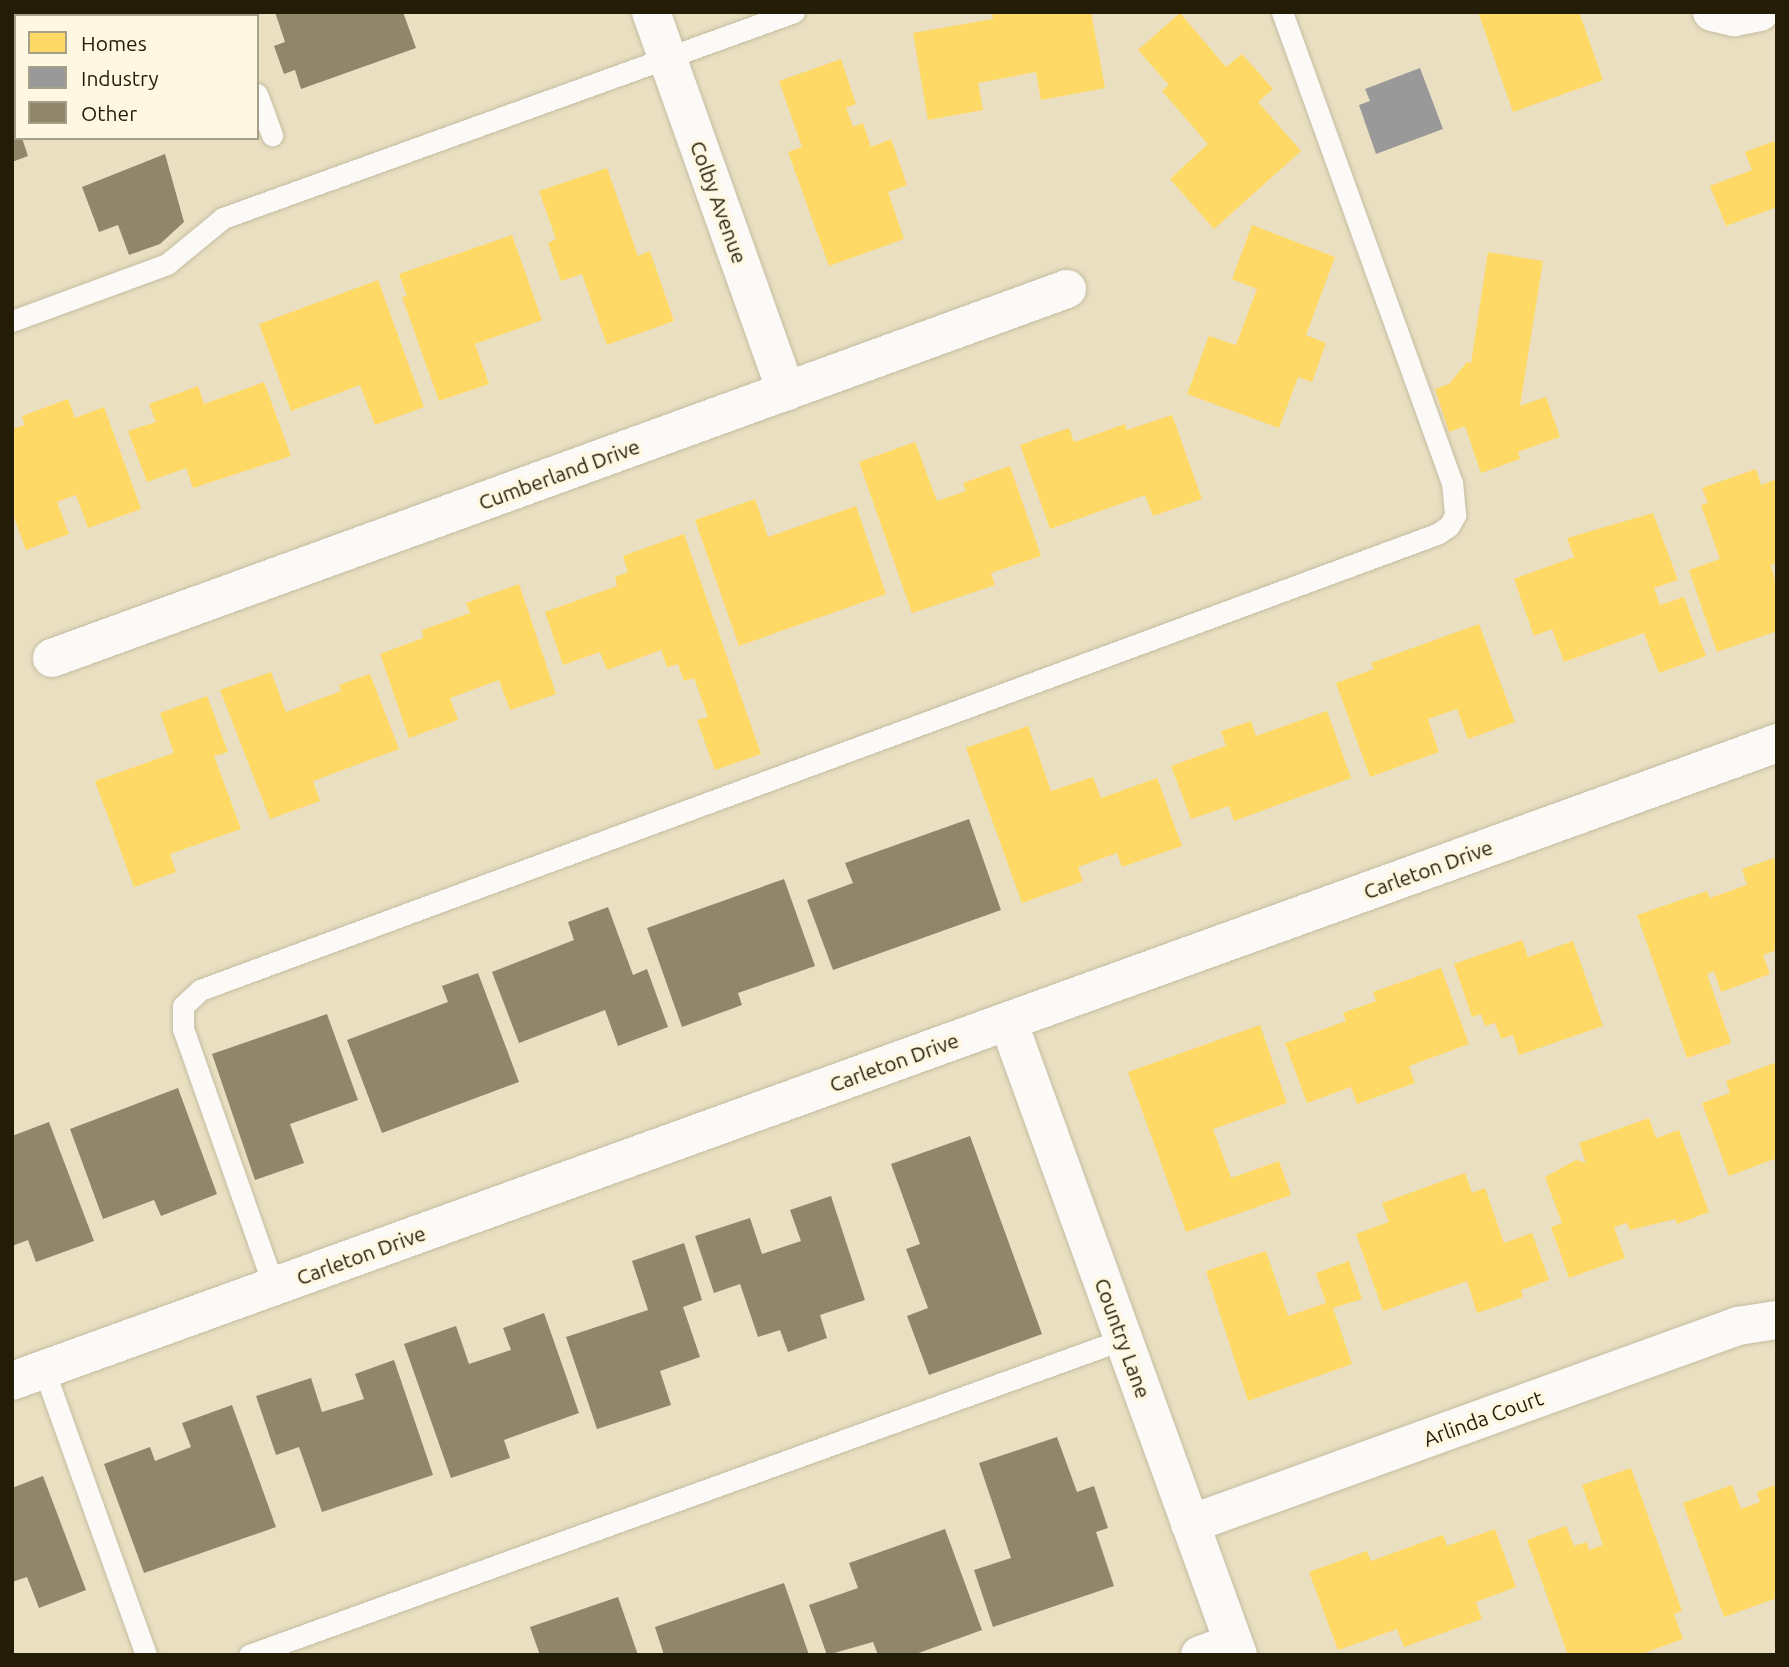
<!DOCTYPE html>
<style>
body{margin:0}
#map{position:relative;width:1789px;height:1667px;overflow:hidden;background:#eae0c1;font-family:Ubuntu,sans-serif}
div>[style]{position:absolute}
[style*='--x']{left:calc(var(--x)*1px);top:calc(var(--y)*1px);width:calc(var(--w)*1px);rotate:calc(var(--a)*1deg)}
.homes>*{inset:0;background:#ffd966}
.industry>*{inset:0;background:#999}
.building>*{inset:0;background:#91856a}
.roads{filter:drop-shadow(0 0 2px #c5bda4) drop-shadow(0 0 2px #c5bda4)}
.service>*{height:21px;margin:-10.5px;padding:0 10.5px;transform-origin:10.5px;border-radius:10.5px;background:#fcfaf6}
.minor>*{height:38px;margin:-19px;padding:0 19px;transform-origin:19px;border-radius:19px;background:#fcfaf6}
span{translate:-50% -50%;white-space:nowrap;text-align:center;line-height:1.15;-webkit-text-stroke:7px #fef7e1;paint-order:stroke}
.street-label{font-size:21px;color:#231c06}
.frame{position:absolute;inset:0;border:14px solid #231c06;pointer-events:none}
.legend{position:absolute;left:14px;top:14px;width:245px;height:126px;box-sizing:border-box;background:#fef7e1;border:2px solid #a69f89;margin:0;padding:9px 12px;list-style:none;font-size:21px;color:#231c06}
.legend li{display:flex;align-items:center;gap:14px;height:35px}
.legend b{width:35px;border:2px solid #a69f89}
</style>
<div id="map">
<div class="homes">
<div style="clip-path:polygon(992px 12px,1091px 12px,1105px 88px,1041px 100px,1036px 72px,978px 83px,983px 110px,928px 120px,913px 33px,993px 19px)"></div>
<div style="clip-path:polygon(1478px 12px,1579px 12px,1603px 80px,1513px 112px)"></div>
<div style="clip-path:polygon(1180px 13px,1226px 67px,1242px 54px,1273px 89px,1258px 102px,1301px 151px,1214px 229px,1170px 179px,1208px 144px,1162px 91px,1169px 85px,1138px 50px)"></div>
<div style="clip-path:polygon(841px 59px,856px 104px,846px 108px,853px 127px,863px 123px,871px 147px,891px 139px,907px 185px,888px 192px,904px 239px,829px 266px,788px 152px,802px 147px,779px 81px)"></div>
<div style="clip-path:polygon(1777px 140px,1777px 207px,1726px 226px,1710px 186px,1752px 170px,1745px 152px)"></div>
<div style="clip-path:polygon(607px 168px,638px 256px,650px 251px,674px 321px,607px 345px,582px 274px,561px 281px,548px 243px,556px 239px,539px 191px)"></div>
<div style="clip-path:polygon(1252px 225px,1335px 257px,1306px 335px,1326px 343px,1312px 382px,1298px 377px,1279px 428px,1187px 394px,1209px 336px,1236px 345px,1257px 289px,1232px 279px)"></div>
<div style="clip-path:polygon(512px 235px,542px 320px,475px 344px,489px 384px,439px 401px,402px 297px,407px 296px,399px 274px)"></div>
<div style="clip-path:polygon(1488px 252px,1543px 261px,1520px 406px,1546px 397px,1560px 437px,1518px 452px,1520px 459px,1481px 473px,1465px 426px,1449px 432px,1435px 389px,1449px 384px,1467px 362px,1471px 363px)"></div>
<div style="clip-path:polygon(378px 280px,424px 407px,375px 425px,360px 385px,291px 411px,259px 324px)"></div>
<div style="clip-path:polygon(264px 382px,291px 456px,193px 488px,186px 468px,147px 482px,128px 431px,156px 422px,149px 404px,198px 386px,204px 404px)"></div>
<div style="clip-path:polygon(68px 399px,75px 418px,104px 407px,141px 509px,88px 528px,76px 495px,57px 502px,69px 534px,26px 550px,12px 512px,12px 429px,25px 425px,22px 416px)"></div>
<div style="clip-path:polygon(1172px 415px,1202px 499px,1153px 516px,1145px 495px,1050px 529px,1020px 445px,1069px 428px,1074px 442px,1125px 424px,1127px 430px)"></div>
<div style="clip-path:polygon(915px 442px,937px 501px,966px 491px,963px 483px,1010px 466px,1041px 556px,991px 573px,995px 585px,912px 613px,859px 462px)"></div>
<div style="clip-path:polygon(1756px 469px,1761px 485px,1777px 479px,1777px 563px,1770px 565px,1777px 584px,1777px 631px,1717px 652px,1689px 570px,1720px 559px,1701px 505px,1708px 503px,1702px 488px)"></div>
<div style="clip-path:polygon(755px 499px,768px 537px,856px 506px,886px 594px,739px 646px,695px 520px)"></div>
<div style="clip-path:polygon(1653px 513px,1678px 580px,1654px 588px,1660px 605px,1684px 597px,1706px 656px,1659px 673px,1644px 633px,1564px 662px,1552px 629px,1534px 636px,1514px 579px,1574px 557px,1567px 538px)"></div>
<div style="clip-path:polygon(684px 534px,761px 754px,715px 770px,697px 720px,708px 717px,694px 678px,684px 681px,678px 664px,667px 667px,661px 650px,607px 670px,600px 652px,563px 665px,545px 612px,617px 586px,615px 577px,628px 572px,623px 556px)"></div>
<div style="clip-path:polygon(519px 584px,556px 694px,510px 710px,499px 680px,450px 698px,458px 720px,409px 738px,380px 654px,423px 638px,422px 630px,470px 613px,466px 603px)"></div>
<div style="clip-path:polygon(1479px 624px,1515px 722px,1468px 739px,1457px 709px,1428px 719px,1439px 752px,1370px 777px,1336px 683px,1374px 669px,1371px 663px)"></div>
<div style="clip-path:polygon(271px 672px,286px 712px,341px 691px,339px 685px,370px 674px,399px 749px,313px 781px,320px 801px,270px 819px,220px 690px)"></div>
<div style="clip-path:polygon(207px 696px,228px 752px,214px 756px,241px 829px,170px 854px,176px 872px,134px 887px,95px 781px,174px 753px,160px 713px)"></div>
<div style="clip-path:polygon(1327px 711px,1351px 778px,1234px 821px,1229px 806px,1191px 819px,1171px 766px,1226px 746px,1221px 731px,1251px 721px,1256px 736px)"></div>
<div style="clip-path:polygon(1028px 726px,1051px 791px,1093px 777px,1101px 798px,1157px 778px,1182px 846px,1122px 867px,1117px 853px,1078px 867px,1083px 881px,1022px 903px,966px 748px)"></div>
<div style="clip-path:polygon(1777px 857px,1777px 950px,1763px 955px,1770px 974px,1721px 992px,1714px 971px,1707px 974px,1731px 1043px,1687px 1058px,1637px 915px,1707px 891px,1710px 898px,1747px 885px,1742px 869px)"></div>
<div style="clip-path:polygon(1522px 940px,1528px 957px,1573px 941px,1603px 1026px,1519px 1055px,1513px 1035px,1501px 1039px,1495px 1023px,1485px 1026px,1481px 1014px,1472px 1017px,1454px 964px)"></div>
<div style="clip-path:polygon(1441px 968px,1469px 1044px,1409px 1066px,1415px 1083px,1357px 1104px,1351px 1087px,1307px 1103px,1285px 1043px,1346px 1021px,1343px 1013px,1376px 1001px,1373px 992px)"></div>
<div style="clip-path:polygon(1260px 1025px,1287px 1103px,1213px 1129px,1231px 1178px,1279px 1161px,1291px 1195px,1186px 1232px,1128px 1072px)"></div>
<div style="clip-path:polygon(1777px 1062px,1777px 1167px,1774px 1159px,1729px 1176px,1702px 1103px,1730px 1093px,1726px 1081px)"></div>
<div style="clip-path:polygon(1649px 1118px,1656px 1138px,1679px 1130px,1709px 1212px,1677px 1224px,1675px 1219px,1630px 1230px,1627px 1223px,1614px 1227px,1625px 1258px,1569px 1278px,1551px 1227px,1562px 1223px,1545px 1177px,1576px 1160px,1586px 1163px,1579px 1143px)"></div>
<div style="clip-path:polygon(1465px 1173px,1472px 1193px,1485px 1188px,1504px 1243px,1532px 1233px,1549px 1280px,1521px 1290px,1523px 1297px,1477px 1313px,1467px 1281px,1383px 1311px,1356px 1234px,1389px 1222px,1382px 1203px)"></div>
<div style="clip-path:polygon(1266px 1251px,1288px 1316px,1326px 1303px,1316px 1273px,1349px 1261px,1362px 1299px,1333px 1308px,1352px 1364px,1248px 1401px,1206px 1271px)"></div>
<div style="clip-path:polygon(1631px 1468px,1682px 1611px,1674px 1614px,1683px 1639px,1639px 1655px,1568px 1655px,1527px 1540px,1566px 1526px,1574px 1546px,1587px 1542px,1589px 1550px,1603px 1545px,1582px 1485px)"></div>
<div style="clip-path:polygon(1777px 1484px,1777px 1598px,1724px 1617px,1683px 1503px,1732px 1485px,1741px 1509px,1760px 1502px,1757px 1492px)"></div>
<div style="clip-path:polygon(1495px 1529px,1516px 1587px,1476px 1602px,1482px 1619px,1404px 1647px,1397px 1629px,1338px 1650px,1309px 1572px,1367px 1551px,1371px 1561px,1443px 1535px,1447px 1546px)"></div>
</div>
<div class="industry">
<div style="clip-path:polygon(1420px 68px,1443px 129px,1376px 154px,1359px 105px,1370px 101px,1365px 89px)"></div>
</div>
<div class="building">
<div style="clip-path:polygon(275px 12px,403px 12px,416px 48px,301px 89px,295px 70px,284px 74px,274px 46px,285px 42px)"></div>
<div style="clip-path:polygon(16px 59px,16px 138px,22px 138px,28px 156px,12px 162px)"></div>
<div style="clip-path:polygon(165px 154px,184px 222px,160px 244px,129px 255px,118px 225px,99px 232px,82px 187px)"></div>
<div style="clip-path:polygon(969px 819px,1001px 910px,833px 970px,807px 900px,853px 883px,845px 863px)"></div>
<div style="clip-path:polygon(784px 879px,815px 966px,738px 993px,742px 1005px,682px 1027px,647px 928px)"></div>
<div style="clip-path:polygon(608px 907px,633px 975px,647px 969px,668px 1027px,618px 1046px,605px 1010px,519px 1043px,492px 972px,574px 940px,568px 922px)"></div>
<div style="clip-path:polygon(478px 973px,519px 1082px,382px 1133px,347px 1040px,448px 1002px,442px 986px)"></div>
<div style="clip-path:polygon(327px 1014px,358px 1100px,290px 1124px,304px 1163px,255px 1180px,212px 1054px)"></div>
<div style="clip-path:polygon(178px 1088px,217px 1194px,161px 1216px,154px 1200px,103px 1219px,70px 1129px)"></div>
<div style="clip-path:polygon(49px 1122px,94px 1241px,36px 1262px,28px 1240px,12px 1246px,12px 1136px)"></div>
<div style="clip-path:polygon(970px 1136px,1042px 1334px,929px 1375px,907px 1316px,928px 1308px,906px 1249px,920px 1244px,891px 1164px)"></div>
<div style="clip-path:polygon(831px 1196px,865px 1300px,820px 1315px,827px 1338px,788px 1352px,780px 1330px,758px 1337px,740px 1284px,714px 1293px,695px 1236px,750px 1218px,762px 1254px,801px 1241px,790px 1210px)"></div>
<div style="clip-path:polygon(684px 1243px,702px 1300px,683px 1307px,700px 1357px,660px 1371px,671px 1405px,597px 1429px,566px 1337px,648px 1310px,632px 1261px)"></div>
<div style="clip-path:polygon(544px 1313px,579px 1413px,504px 1440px,510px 1458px,451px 1478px,404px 1344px,456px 1326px,469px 1364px,511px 1350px,503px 1328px)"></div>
<div style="clip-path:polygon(394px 1360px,433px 1475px,322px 1512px,299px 1447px,276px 1455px,256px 1396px,311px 1378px,322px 1412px,364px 1399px,355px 1374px)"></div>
<div style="clip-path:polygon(232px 1405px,276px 1527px,144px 1573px,104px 1464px,150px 1447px,155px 1461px,191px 1447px,182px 1423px)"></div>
<div style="clip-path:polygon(1057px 1437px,1077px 1492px,1094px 1486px,1108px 1528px,1096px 1532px,1114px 1586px,993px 1627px,974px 1570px,1011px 1558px,979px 1463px)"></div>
<div style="clip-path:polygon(43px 1476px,86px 1590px,39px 1608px,27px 1577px,12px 1582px,12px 1488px)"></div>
<div style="clip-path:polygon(945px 1529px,982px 1630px,913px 1655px,878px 1655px,873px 1642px,827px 1655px,809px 1605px,858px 1588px,849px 1563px)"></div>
<div style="clip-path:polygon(784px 1583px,809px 1655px,664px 1655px,655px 1627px)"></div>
<div style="clip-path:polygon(618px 1597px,638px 1655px,540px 1655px,530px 1627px)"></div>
</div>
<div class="roads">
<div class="service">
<div style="--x:228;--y:12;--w:4;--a:76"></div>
<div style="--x:257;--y:94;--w:44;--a:69.9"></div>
<div style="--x:12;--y:321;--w:165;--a:-20.2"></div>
<div style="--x:167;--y:264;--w:72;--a:-39.4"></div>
<div style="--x:223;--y:218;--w:607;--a:-19.84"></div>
<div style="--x:274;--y:1287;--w:274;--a:-109.4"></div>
<div style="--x:183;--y:1029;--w:23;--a:-90"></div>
<div style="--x:183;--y:1006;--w:23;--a:-43"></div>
<div style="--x:200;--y:990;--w:1318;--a:-20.24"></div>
<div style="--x:1437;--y:534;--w:14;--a:-34"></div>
<div style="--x:1449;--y:526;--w:13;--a:-61"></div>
<div style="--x:1455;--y:515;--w:32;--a:-95"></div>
<div style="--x:1452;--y:483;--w:501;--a:-109.85"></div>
<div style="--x:44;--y:1370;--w:303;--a:70.3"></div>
<div style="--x:249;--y:1655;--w:930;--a:-19.86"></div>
</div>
<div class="minor">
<div style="--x:651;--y:12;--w:403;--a:70.4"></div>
<div style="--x:1712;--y:12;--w:23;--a:13"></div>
<div style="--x:1734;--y:17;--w:26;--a:-11"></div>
<div style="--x:52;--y:658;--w:1080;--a:-19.98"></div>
<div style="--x:1008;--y:1021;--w:674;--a:70.06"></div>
<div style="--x:12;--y:1381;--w:1877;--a:-19.87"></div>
<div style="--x:1190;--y:1524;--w:583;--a:-19.87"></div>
<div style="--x:1738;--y:1326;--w:39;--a:-9"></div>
<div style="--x:1200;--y:1655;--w:35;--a:-20"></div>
</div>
</div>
<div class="street-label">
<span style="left:719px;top:202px;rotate:70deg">Colby Avenue</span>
<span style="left:559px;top:474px;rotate:-20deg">Cumberland Drive</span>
<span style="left:1428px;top:869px;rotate:-20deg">Carleton Drive</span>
<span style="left:894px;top:1062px;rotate:-20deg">Carleton Drive</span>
<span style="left:361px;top:1255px;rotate:-20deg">Carleton Drive</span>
<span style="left:1123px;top:1338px;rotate:70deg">Country Lane</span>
<span style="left:1483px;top:1418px;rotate:-20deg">Arlinda Court</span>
</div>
<div class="frame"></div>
<ul class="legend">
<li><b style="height:19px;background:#ffd966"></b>Homes</li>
<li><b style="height:19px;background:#999"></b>Industry</li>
<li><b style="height:19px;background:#91856a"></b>Other</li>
</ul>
</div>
